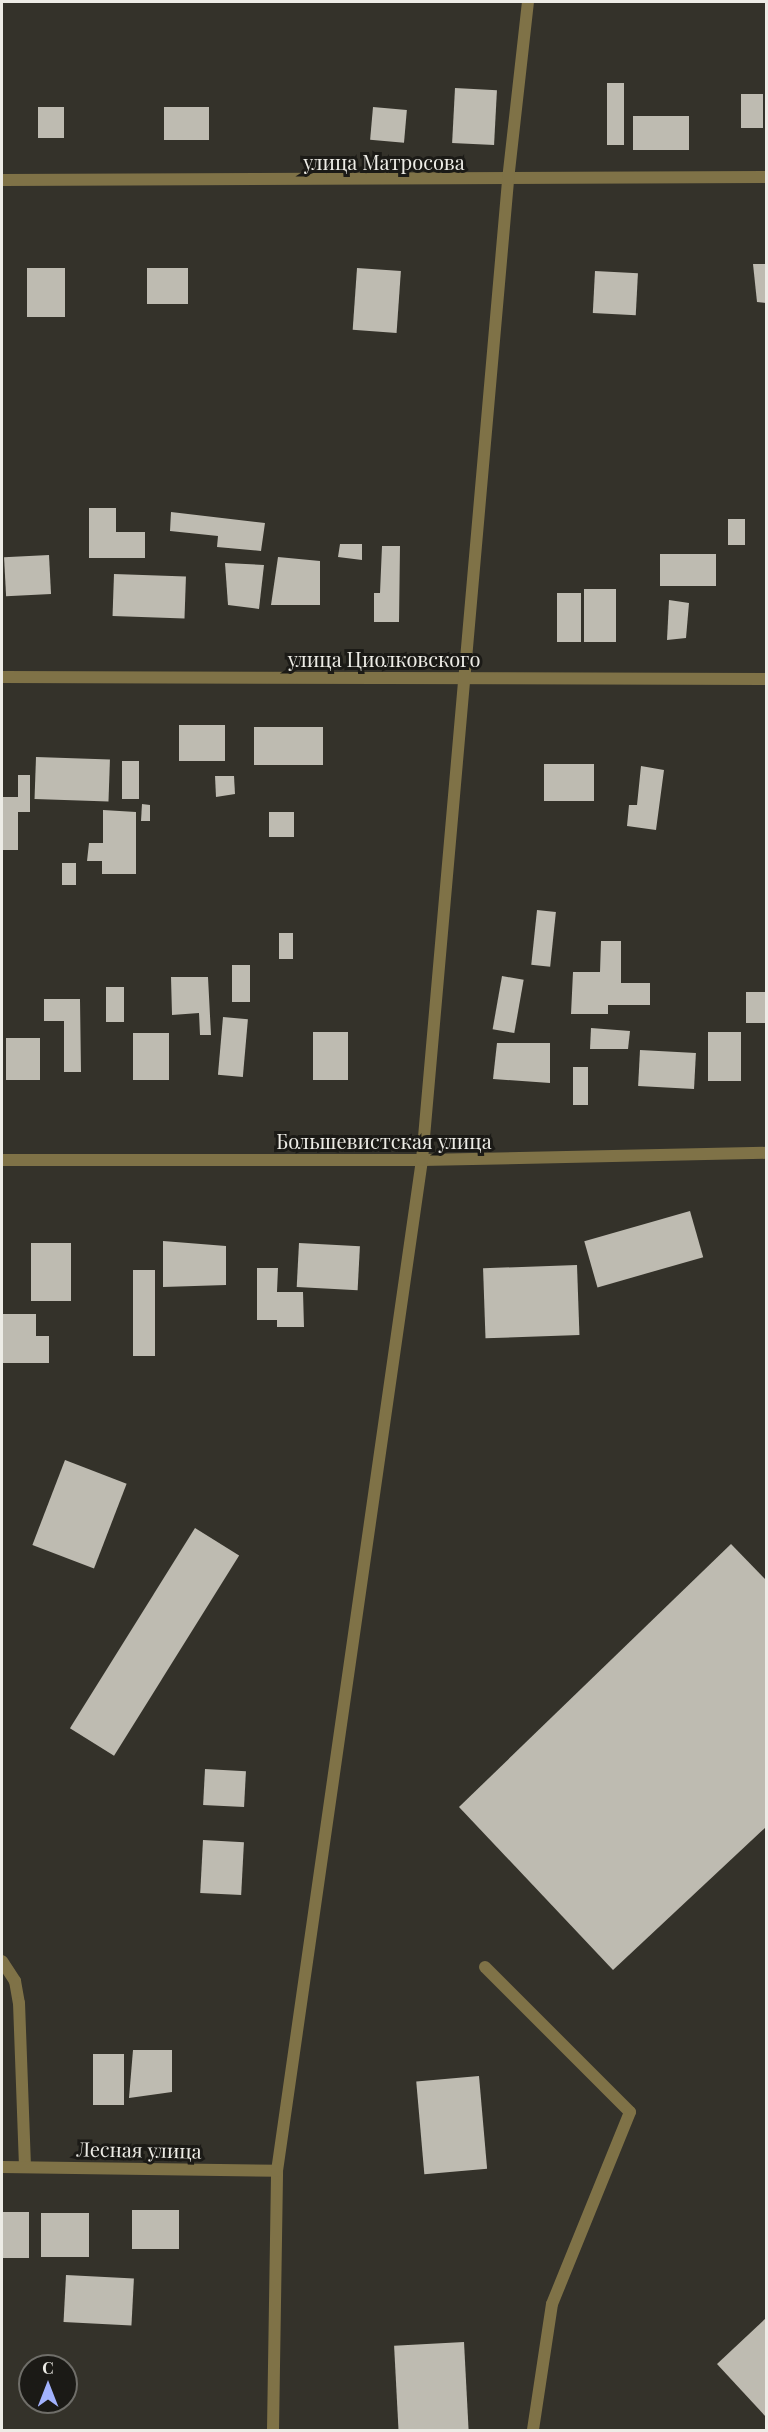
<!DOCTYPE html>
<meta charset="utf-8">
<style>
body{margin:0}
#map{position:relative;width:768px;height:2432px;overflow:hidden;background:#34322a;font-family:"Playfair Display",serif}
div>[style]{position:absolute}
[style*='--x']{left:calc(var(--x)*1px);top:calc(var(--y)*1px);width:calc(var(--w)*1px);rotate:calc(var(--a)*1deg)}
.building>*{inset:0;background:#bebbb1;transform-origin:0 0}
.service>*{height:12px;margin:-6px;padding:0 6px;transform-origin:6px;border-radius:6px;background:#7f7247}
.minor>*{height:12px;margin:-6px;padding:0 6px;transform-origin:6px;border-radius:6px;background:#7f7247}
.tertiary>*{height:12px;margin:-6px;padding:0 6px;transform-origin:6px;border-radius:6px;background:#7f7247}
span{translate:-50% -50%;white-space:nowrap;text-align:center;line-height:1.15;-webkit-text-stroke:6px #1b1a16;paint-order:stroke}
.street-label{font-size:20px;color:#edece6}
.frame{position:absolute;inset:0;border:3px solid #edece6;pointer-events:none}
.north{position:absolute;left:18px;top:2354px;width:60px;height:60px;box-sizing:border-box;background:#1b1a16;border:2px solid #6f6e69;border-radius:50%;rotate:0deg;font-size:16px;font-weight:700;line-height:24px;text-align:center;color:#edece6}
.north::after{content:'';display:block;margin:auto;width:21px;height:27px;background:#a2b2fd;clip-path:polygon(50% 0,100% 100%,50% 72%,0 100%)}
</style>
<div id="map">
<div class="building">
<div style="left:607px;top:83px;width:17px;height:62px"></div>
<div style="left:455px;top:88px;width:42px;height:55px;rotate:3deg"></div>
<div style="left:741px;top:94px;width:22px;height:34px"></div>
<div style="left:38px;top:107px;width:26px;height:31px"></div>
<div style="left:164px;top:107px;width:45px;height:33px"></div>
<div style="left:373px;top:107px;width:34px;height:33px;rotate:5deg"></div>
<div style="left:633px;top:116px;width:56px;height:34px"></div>
<div style="clip-path:polygon(753px 264px,766px 264px,766px 303px,757px 302px)"></div>
<div style="left:27px;top:268px;width:38px;height:49px"></div>
<div style="left:147px;top:268px;width:41px;height:36px"></div>
<div style="left:357px;top:268px;width:44px;height:62px;rotate:4deg"></div>
<div style="left:595px;top:271px;width:43px;height:42px;rotate:3deg"></div>
<div style="clip-path:polygon(89px 508px,116px 508px,116px 532px,145px 532px,145px 558px,89px 558px)"></div>
<div style="clip-path:polygon(171px 512px,265px 523px,261px 551px,217px 547px,218px 536px,170px 531px)"></div>
<div style="left:728px;top:519px;width:17px;height:26px"></div>
<div style="clip-path:polygon(340px 544px,362px 544px,362px 560px,338px 557px)"></div>
<div style="clip-path:polygon(382px 546px,400px 546px,399px 622px,374px 622px,374px 593px,380px 593px)"></div>
<div style="left:660px;top:554px;width:56px;height:32px"></div>
<div style="left:49px;top:555px;width:39px;height:45px;rotate:87deg"></div>
<div style="clip-path:polygon(278px 557px,320px 561px,320px 605px,271px 605px)"></div>
<div style="clip-path:polygon(225px 563px,264px 565px,259px 609px,228px 605px)"></div>
<div style="left:114px;top:574px;width:72px;height:42px;rotate:2deg"></div>
<div style="left:584px;top:589px;width:32px;height:53px"></div>
<div style="left:557px;top:593px;width:24px;height:49px"></div>
<div style="clip-path:polygon(669px 600px,689px 603px,686px 638px,667px 640px)"></div>
<div style="left:179px;top:725px;width:46px;height:36px"></div>
<div style="left:254px;top:727px;width:69px;height:38px"></div>
<div style="left:36px;top:757px;width:74px;height:42px;rotate:2deg"></div>
<div style="left:122px;top:761px;width:17px;height:38px"></div>
<div style="left:544px;top:764px;width:50px;height:37px"></div>
<div style="clip-path:polygon(641px 766px,664px 770px,656px 830px,627px 826px,629px 805px,637px 805px)"></div>
<div style="clip-path:polygon(18px 775px,30px 775px,30px 812px,18px 812px,18px 850px,2px 850px,2px 797px,18px 797px)"></div>
<div style="clip-path:polygon(215px 776px,234px 776px,235px 794px,216px 797px)"></div>
<div style="clip-path:polygon(142px 804px,150px 805px,150px 821px,141px 821px)"></div>
<div style="clip-path:polygon(103px 810px,136px 812px,136px 874px,102px 874px,102px 861px,87px 861px,89px 843px,103px 843px)"></div>
<div style="left:269px;top:812px;width:25px;height:25px"></div>
<div style="left:62px;top:863px;width:14px;height:22px"></div>
<div style="left:537px;top:910px;width:19px;height:55px;rotate:6deg"></div>
<div style="left:279px;top:933px;width:14px;height:26px"></div>
<div style="clip-path:polygon(601px 941px,621px 941px,621px 983px,650px 983px,650px 1005px,608px 1005px,608px 1014px,571px 1014px,573px 972px,600px 972px)"></div>
<div style="left:232px;top:965px;width:18px;height:37px"></div>
<div style="left:502px;top:976px;width:22px;height:54px;rotate:10deg"></div>
<div style="clip-path:polygon(171px 977px,208px 977px,211px 1035px,200px 1035px,199px 1013px,172px 1015px)"></div>
<div style="left:106px;top:987px;width:18px;height:35px"></div>
<div style="left:746px;top:992px;width:20px;height:31px"></div>
<div style="clip-path:polygon(44px 999px,80px 999px,81px 1072px,64px 1072px,64px 1021px,44px 1021px)"></div>
<div style="left:223px;top:1017px;width:25px;height:58px;rotate:5deg"></div>
<div style="clip-path:polygon(591px 1028px,630px 1031px,628px 1049px,590px 1049px)"></div>
<div style="left:313px;top:1032px;width:35px;height:48px"></div>
<div style="left:708px;top:1032px;width:33px;height:49px"></div>
<div style="left:133px;top:1033px;width:36px;height:47px"></div>
<div style="left:6px;top:1038px;width:34px;height:42px"></div>
<div style="clip-path:polygon(497px 1043px,550px 1043px,550px 1083px,493px 1079px)"></div>
<div style="left:640px;top:1050px;width:56px;height:36px;rotate:3deg"></div>
<div style="left:573px;top:1067px;width:15px;height:38px"></div>
<div style="left:690px;top:1211px;width:48px;height:110px;rotate:74deg"></div>
<div style="clip-path:polygon(163px 1241px,226px 1246px,226px 1285px,163px 1287px)"></div>
<div style="left:31px;top:1243px;width:40px;height:58px"></div>
<div style="left:299px;top:1243px;width:61px;height:44px;rotate:3deg"></div>
<div style="left:577px;top:1265px;width:70px;height:94px;rotate:88deg"></div>
<div style="clip-path:polygon(257px 1268px,278px 1268px,277px 1292px,303px 1292px,304px 1327px,277px 1327px,277px 1320px,257px 1320px)"></div>
<div style="left:133px;top:1270px;width:22px;height:86px"></div>
<div style="clip-path:polygon(2px 1314px,36px 1314px,36px 1336px,49px 1336px,49px 1363px,2px 1363px)"></div>
<div style="left:65px;top:1460px;width:66px;height:91px;rotate:21deg"></div>
<div style="left:195px;top:1528px;width:52px;height:236px;rotate:32deg"></div>
<div style="clip-path:polygon(731px 1544px,766px 1580px,766px 1827px,613px 1970px,459px 1807px)"></div>
<div style="left:205px;top:1769px;width:41px;height:36px;rotate:3deg"></div>
<div style="left:203px;top:1840px;width:41px;height:53px;rotate:3deg"></div>
<div style="clip-path:polygon(133px 2050px,172px 2050px,172px 2092px,129px 2098px)"></div>
<div style="left:93px;top:2054px;width:31px;height:51px"></div>
<div style="left:479px;top:2076px;width:93px;height:63px;rotate:85deg"></div>
<div style="left:132px;top:2210px;width:47px;height:39px"></div>
<div style="left:2px;top:2212px;width:27px;height:46px"></div>
<div style="left:89px;top:2213px;width:44px;height:48px;rotate:90deg"></div>
<div style="left:66px;top:2275px;width:68px;height:47px;rotate:3deg"></div>
<div style="clip-path:polygon(766px 2318px,766px 2417px,717px 2364px)"></div>
<div style="left:464px;top:2342px;width:88px;height:70px;rotate:87deg"></div>
</div>
<div class="service">
<div style="--x:485;--y:1967;--w:205;--a:45"></div>
<div style="--x:630;--y:2112;--w:207;--a:112.1"></div>
<div style="--x:552;--y:2304;--w:127;--a:98.6"></div>
</div>
<div class="minor">
<div style="--x:2;--y:180;--w:764;--a:-0.22"></div>
<div style="--x:2;--y:677;--w:764;--a:0.15"></div>
<div style="--x:2;--y:1160;--w:420;--a:0"></div>
<div style="--x:422;--y:1160;--w:344;--a:-1.2"></div>
<div style="--x:2;--y:1961;--w:24;--a:57"></div>
<div style="--x:15;--y:1981;--w:22;--a:80"></div>
<div style="--x:19;--y:2003;--w:164;--a:87.9"></div>
<div style="--x:2;--y:2167;--w:275;--a:0.8"></div>
</div>
<div class="tertiary">
<div style="--x:273;--y:2430;--w:259;--a:-89.1"></div>
<div style="--x:277;--y:2171;--w:1021;--a:-81.84"></div>
<div style="--x:422;--y:1160;--w:984;--a:-84.98"></div>
<div style="--x:508;--y:180;--w:179;--a:-83.6"></div>
</div>
<div class="street-label">
<span style="left:384px;top:161px">улица Матросова</span>
<span style="left:384px;top:658px">улица Циолковского</span>
<span style="left:384px;top:1140px">Большевистская улица</span>
<span style="left:139px;top:2149px;rotate:1deg">Лесная улица</span>
</div>
<div class="frame"></div>
<div class="north">С</div>
</div>
